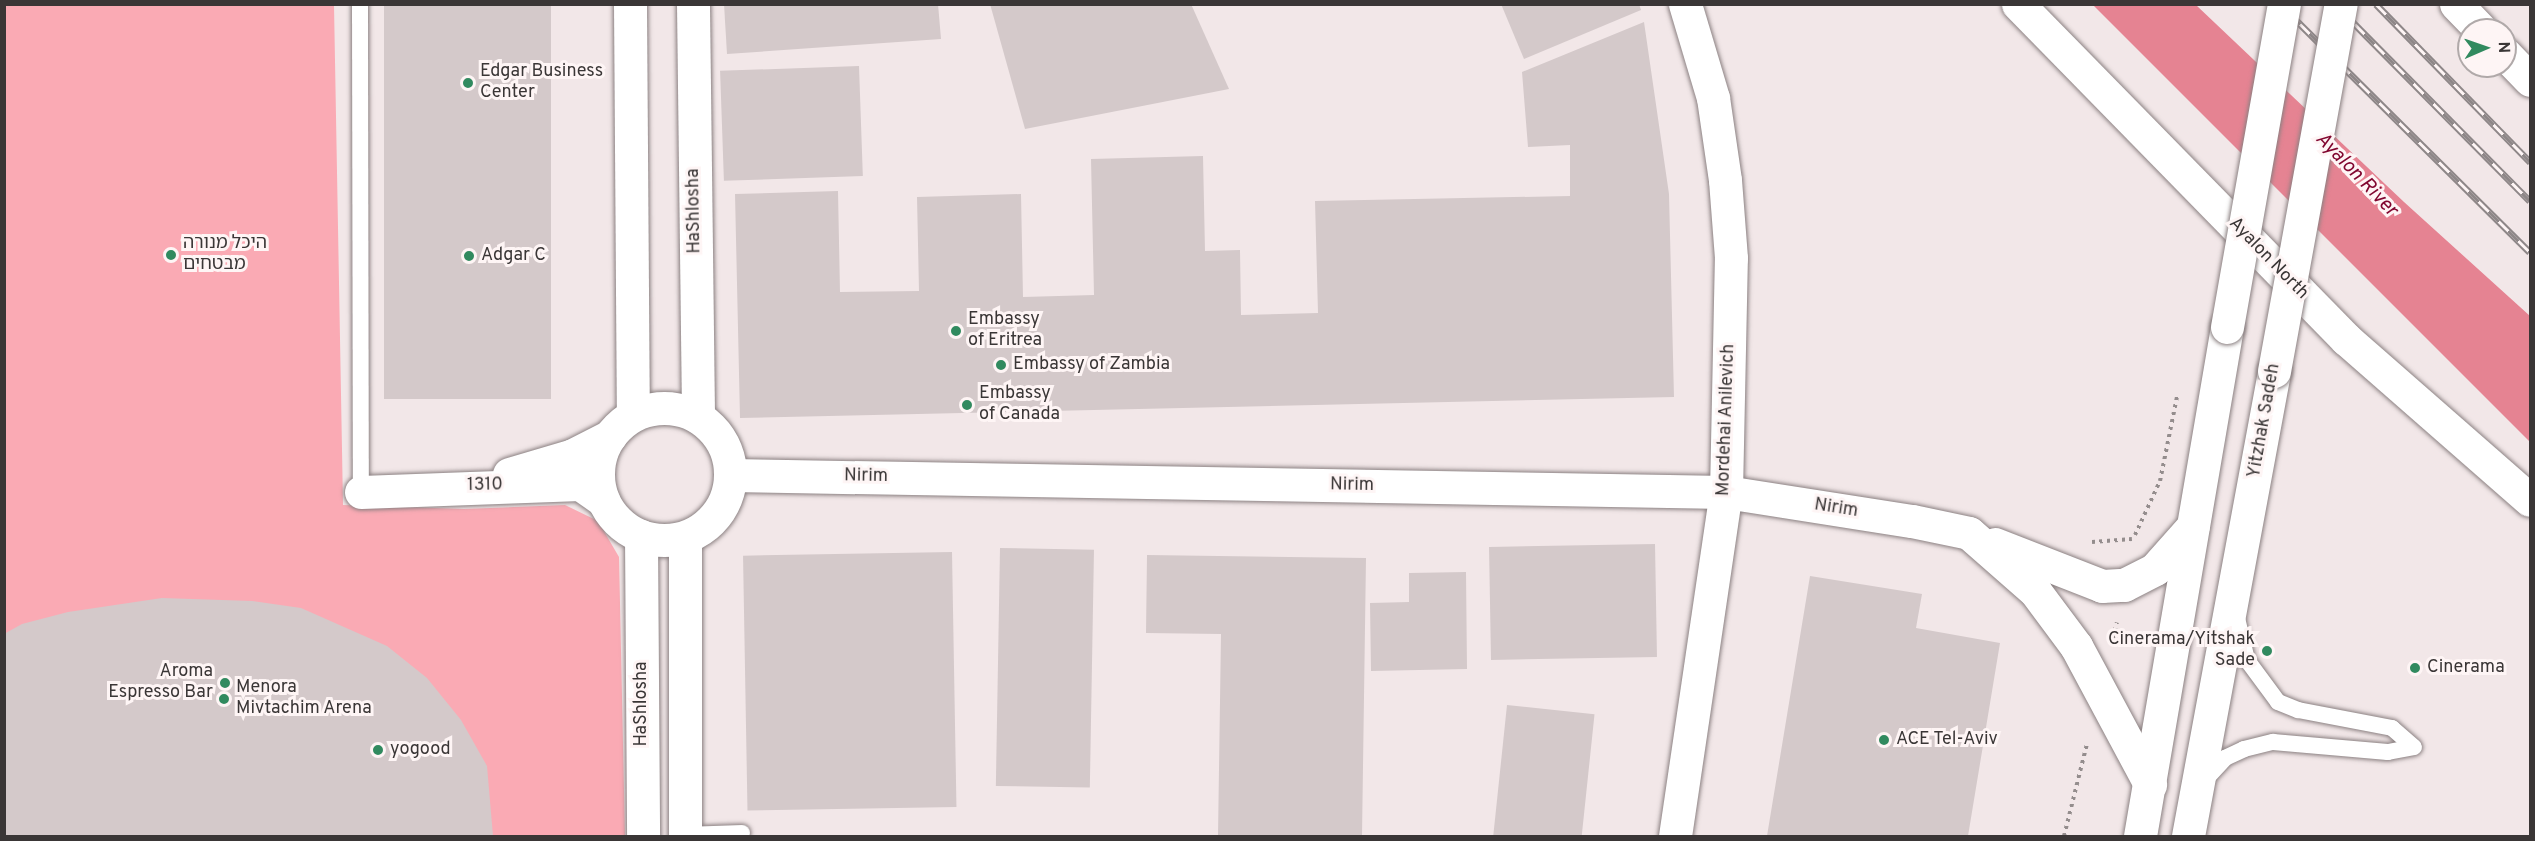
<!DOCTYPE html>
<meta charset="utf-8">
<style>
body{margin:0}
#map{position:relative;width:2535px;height:841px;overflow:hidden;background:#f2e7e8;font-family:Overpass,"Noto Sans Hebrew",sans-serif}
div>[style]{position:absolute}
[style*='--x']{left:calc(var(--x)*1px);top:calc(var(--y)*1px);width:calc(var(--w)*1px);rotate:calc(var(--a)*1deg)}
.green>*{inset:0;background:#faaab4}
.water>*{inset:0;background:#e58392}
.building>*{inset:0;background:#d4c9ca;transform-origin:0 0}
.path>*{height:4px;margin-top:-2px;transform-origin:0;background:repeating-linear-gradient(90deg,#948d8d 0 3px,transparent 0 7.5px)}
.roads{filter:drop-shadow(0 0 2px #8b8182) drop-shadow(0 0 2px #8b8182)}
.lane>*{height:16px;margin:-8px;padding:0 8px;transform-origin:8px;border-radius:8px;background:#fff}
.street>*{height:33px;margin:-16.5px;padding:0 16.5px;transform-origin:16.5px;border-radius:16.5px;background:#fff}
.street>.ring{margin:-16.5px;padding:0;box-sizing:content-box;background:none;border:33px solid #fff;border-radius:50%}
.secondary>*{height:33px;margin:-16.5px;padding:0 16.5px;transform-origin:16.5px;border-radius:16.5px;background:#fff}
.highway>*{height:33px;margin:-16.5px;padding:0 16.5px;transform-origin:16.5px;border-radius:16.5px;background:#fff}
.rail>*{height:7px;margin-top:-3.5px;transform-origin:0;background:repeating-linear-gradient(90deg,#fef5f5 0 14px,#8e8788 0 28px);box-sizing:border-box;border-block:2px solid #8e8788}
.bridges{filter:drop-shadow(0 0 2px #8b8182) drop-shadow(0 0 2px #8b8182)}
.secondary-bridge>*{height:33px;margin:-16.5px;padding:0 16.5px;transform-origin:16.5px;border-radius:16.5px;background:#fff}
.dots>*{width:16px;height:16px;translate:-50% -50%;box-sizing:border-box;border:3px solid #fef5f5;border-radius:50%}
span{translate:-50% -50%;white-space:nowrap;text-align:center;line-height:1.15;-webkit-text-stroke:6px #fef5f5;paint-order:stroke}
.poi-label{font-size:18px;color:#3a3636}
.left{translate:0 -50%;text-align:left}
.right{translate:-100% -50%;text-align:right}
.street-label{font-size:18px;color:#3a3636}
.water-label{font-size:20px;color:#810730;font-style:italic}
.frame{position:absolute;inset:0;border:6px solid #3a3636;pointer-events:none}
.north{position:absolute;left:2457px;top:18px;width:60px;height:60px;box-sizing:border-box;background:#fef5f5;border:2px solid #b0a9a9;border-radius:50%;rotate:88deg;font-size:16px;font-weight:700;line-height:24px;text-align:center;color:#3a3636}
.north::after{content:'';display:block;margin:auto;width:21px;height:27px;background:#318a5f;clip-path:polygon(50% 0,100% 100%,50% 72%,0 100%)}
</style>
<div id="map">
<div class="green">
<div style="clip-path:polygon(5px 5px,334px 5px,343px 505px,464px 509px,565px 505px,598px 521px,619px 557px,625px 836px,5px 836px)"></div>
</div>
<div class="water">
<div style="clip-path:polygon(2093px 5px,2196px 5px,2404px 202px,2530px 316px,2530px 442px)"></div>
</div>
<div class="building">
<div style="left:384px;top:4px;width:167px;height:395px"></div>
<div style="clip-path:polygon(724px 4px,938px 4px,941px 39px,727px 54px)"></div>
<div style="clip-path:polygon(990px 4px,1191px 4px,1229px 89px,1025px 129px)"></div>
<div style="clip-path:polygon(1501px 4px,1639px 4px,1641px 10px,1524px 59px)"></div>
<div style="clip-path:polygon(1644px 22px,1669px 194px,1674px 397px,740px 418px,735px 194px,838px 191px,840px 292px,919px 291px,917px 197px,1021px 194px,1023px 297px,1094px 295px,1091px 159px,1203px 156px,1205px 251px,1240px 250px,1241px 315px,1318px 313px,1315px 201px,1570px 196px,1570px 145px,1528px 147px,1522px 72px)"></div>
<div style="left:859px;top:66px;width:110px;height:139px;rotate:88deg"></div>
<div style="left:1655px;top:544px;width:113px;height:166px;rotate:89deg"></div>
<div style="left:1000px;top:548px;width:94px;height:238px;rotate:1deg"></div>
<div style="left:952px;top:552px;width:255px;height:209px;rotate:89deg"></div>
<div style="clip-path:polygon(1147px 555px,1366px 558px,1362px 836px,1218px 836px,1221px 634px,1146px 633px)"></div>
<div style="clip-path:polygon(1466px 572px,1467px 669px,1371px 671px,1370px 603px,1409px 602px,1409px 573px)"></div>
<div style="clip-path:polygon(1810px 576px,1922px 594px,1916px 628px,2000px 643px,1968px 836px,1767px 836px)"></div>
<div style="clip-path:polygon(162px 598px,252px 601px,301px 608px,387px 646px,427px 678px,461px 720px,487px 766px,493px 836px,4px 836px,4px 634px,22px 624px,68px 612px)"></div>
<div style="left:1507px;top:705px;width:88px;height:132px;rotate:6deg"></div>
</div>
<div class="path">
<div style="--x:2135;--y:535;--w:60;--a:-65.2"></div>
<div style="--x:2160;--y:481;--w:86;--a:-78.6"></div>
<div style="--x:2092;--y:542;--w:40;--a:-4.3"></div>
<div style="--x:2113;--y:638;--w:16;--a:-76"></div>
<div style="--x:2064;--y:836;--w:95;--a:-76"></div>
</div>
<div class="roads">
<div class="lane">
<div style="--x:360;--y:4;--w:488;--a:89.9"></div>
<div style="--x:2237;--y:618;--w:43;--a:76.6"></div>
<div style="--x:2247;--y:660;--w:52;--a:53.6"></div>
<div style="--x:2278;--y:702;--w:22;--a:22"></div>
<div style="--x:2298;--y:710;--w:96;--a:10.8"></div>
<div style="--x:2392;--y:728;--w:29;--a:41"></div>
<div style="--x:2203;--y:782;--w:33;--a:-47"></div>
<div style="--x:2225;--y:758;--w:21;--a:-25"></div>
<div style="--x:2244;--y:749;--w:30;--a:-14"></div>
<div style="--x:2273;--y:742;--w:115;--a:5"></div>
<div style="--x:2388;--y:752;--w:26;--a:-11"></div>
<div style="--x:685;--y:835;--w:57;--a:-2"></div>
</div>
<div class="street">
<div style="--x:630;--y:4;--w:411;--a:89.6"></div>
<div style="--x:693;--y:4;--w:413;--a:89.3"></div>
<div class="ring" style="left:598px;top:408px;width:99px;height:99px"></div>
<div style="--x:509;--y:474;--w:67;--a:-16.5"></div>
<div style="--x:573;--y:455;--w:42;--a:-27.2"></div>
<div style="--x:731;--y:475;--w:995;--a:0.98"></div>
<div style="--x:1726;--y:492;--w:188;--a:8.9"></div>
<div style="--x:1912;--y:521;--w:58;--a:11.9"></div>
<div style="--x:361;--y:492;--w:219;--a:-2.1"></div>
<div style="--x:580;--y:484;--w:28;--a:35"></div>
<div style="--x:641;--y:536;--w:300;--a:89.6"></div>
<div style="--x:685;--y:836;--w:298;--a:-90"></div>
<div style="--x:1675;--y:836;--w:348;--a:-81.6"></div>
<div style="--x:1726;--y:492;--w:234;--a:-88.8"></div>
<div style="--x:1731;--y:258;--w:78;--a:-94.4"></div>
<div style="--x:1725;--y:180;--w:83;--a:-98.3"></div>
<div style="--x:1713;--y:98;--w:98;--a:-106.6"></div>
</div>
<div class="secondary">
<div style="--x:1969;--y:533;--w:88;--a:41.3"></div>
<div style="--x:2035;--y:591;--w:69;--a:53.3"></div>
<div style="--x:2076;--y:646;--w:157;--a:61.8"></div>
<div style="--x:1995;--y:544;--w:115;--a:21.4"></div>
<div style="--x:2102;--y:586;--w:22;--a:-3"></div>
<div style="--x:2124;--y:585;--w:35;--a:-27"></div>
<div style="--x:2155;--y:569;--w:57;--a:-48.5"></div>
<div style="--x:2140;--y:836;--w:516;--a:-80.3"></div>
<div style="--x:2188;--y:836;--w:473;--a:-79.5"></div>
</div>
<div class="highway">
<div style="--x:2018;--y:4;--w:469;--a:45.6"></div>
<div style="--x:2346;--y:339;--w:244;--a:41.2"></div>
<div style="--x:2456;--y:4;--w:36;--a:46"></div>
<div style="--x:2505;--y:54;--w:36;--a:46"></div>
</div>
</div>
<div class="rail">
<div style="--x:2280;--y:4;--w:352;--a:44.8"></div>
<div style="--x:2335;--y:4;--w:277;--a:45.3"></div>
<div style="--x:2376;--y:4;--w:221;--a:45.7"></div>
</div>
<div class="bridges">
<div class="secondary-bridge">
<div style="--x:2227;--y:327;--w:328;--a:-80"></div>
<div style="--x:2274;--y:371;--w:373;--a:-79.7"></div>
</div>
</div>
<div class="dots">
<div style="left:468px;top:83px;background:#318a5f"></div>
<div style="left:171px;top:255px;background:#318a5f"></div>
<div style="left:469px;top:256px;background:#318a5f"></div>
<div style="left:956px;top:331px;background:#318a5f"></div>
<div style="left:1001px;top:365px;background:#318a5f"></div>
<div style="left:967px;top:405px;background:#318a5f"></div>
<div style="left:2267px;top:651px;background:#318a5f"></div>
<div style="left:2415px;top:668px;background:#318a5f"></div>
<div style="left:225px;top:683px;background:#318a5f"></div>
<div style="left:224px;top:699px;background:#318a5f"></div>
<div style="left:1884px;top:740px;background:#318a5f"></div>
<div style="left:378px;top:750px;background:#318a5f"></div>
</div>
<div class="poi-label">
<span class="left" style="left:480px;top:83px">Edgar Business<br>Center</span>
<span class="left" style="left:183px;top:255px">היכל מנורה<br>מבטחים</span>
<span class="left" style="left:481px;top:256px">Adgar C</span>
<span class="left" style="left:968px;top:331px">Embassy<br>of Eritrea</span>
<span class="left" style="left:1013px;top:365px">Embassy of Zambia</span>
<span class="left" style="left:979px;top:405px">Embassy<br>of Canada</span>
<span class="right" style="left:2255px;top:651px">Cinerama/Yitshak<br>Sade</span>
<span class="left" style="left:2427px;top:668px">Cinerama</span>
<span class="right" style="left:213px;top:683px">Aroma<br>Espresso Bar</span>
<span class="left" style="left:236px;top:699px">Menora<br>Mivtachim Arena</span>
<span class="left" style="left:1896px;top:740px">ACE Tel-Aviv</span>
<span class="left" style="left:390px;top:750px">yogood</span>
</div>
<div class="street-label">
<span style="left:695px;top:211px;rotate:-91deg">HaShlosha</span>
<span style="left:2268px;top:259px;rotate:46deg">Ayalon North</span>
<span style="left:1727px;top:420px;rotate:-88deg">Mordehai Anilevich</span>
<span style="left:2265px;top:421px;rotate:-80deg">Yitzhak Sadeh</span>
<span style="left:866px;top:477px;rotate:1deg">Nirim</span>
<span style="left:485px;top:486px;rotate:-1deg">1310</span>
<span style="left:1352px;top:486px;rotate:1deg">Nirim</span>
<span style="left:1836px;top:509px;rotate:9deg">Nirim</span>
<span style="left:642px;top:704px;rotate:-90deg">HaShlosha</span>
</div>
<div class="water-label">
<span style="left:2356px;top:175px;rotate:46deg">Ayalon River</span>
</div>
<div class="frame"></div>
<div class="north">N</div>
</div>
